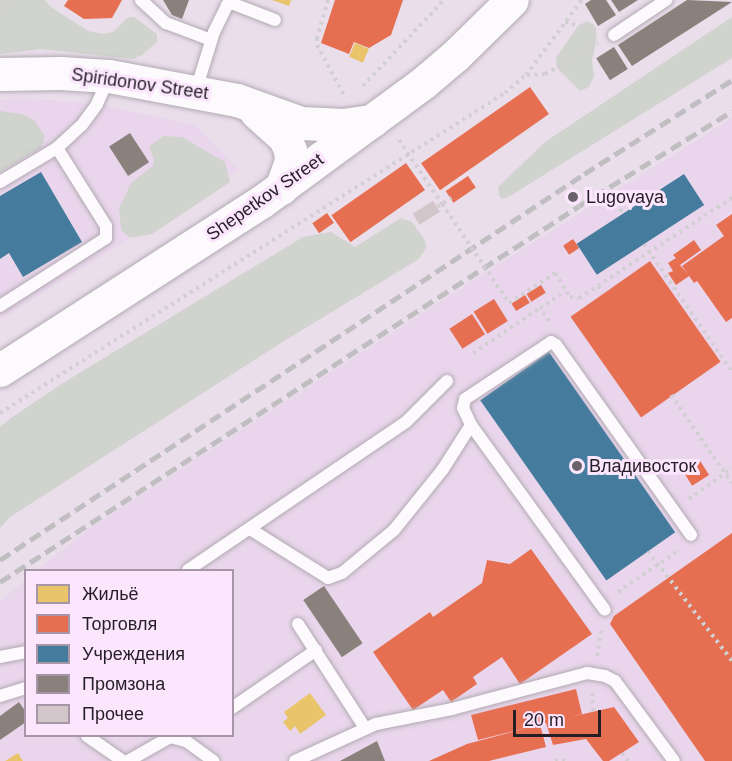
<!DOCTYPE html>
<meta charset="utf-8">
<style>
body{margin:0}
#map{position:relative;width:732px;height:761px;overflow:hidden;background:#e9deea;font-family:Helvetica,sans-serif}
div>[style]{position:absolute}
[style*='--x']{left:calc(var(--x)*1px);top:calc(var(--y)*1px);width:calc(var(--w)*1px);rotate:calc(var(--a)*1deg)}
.built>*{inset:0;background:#ead6ec}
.green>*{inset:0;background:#d0d3ce}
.homes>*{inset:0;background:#e9c46a;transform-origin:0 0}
.shops>*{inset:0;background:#e76f51;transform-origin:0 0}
.public>*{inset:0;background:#457b9d;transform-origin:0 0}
.industry>*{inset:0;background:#8a817c;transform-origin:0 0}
.building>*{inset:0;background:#d2c6ca;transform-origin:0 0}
.path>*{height:4px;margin-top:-2px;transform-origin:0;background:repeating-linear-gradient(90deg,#d2cfd3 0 3px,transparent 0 7.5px)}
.roads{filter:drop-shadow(0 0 2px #b2aab3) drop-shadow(0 0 2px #b2aab3)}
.lane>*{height:12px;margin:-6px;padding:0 6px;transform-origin:6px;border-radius:6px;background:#fcfafc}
.secondary>*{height:33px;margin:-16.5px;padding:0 16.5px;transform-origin:16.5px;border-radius:16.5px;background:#fcfafc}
.rail>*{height:4.5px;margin-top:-2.25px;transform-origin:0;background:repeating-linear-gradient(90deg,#c1bec1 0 12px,transparent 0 18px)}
.path-bridge>*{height:4px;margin-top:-2px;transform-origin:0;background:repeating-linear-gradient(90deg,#d2cfd3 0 3px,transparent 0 7.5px)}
.dots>*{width:16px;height:16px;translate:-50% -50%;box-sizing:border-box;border:3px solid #fbe6fe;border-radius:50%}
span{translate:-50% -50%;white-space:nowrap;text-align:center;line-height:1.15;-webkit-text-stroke:6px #fbe6fe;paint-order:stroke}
.street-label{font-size:18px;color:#261f27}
.poi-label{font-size:18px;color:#261f27}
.left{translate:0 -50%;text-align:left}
.legend{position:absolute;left:24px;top:569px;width:210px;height:168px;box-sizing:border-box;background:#fbe6fe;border:2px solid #a696a8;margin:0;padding:8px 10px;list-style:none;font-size:18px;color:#261f27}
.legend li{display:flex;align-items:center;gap:12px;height:30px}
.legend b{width:30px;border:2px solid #a696a8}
.scale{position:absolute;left:513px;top:710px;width:88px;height:27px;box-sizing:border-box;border:3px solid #261f27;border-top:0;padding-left:8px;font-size:18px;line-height:21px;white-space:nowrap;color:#261f27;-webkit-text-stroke:4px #fbe6fe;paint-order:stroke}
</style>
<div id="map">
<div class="built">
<div style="clip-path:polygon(13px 97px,97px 104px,195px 125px,239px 170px,0 319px,0 101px)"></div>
<div style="clip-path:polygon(732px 118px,732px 761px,0 761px,0 601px,25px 580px,26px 736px,232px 736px,232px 570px,37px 570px,91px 527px,489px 270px)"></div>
</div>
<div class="green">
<div style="clip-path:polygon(0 0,45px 0,51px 7px,88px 31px,102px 34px,113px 32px,127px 18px,134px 17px,157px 34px,157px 42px,142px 55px,133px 59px,41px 49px,0 54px)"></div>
<div style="clip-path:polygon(732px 17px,732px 58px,510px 196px,502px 199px,499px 195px,498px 187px,545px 142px)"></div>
<div style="clip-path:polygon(587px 21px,594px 25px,597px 37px,592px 61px,594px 76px,589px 87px,580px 91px,557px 68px,556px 58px,578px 26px)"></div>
<div style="clip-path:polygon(0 111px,22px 114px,34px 120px,45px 136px,42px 147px,0 172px)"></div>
<div style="clip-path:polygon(163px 136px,182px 137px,225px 162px,230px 182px,152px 234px,130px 238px,121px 230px,119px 208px,131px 183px,153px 166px,154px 159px,149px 147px)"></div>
<div style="clip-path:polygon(401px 218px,412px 222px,425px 240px,426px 248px,419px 259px,284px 341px,10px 517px,0 528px,0 427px,11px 418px,63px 383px,303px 237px,331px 232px,355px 247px)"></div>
</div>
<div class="homes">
<div style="clip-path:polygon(272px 0,291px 0,289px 6px)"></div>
<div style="left:355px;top:43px;width:15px;height:15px;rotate:23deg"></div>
<div style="clip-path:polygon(310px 693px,326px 715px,300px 734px,295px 726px,290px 731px,283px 722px,288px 718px,284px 712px)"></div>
<div style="clip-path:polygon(18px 753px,23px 761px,5px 761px)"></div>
</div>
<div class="shops">
<div style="clip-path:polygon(68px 0,122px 0,112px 18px,84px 19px,64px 6px)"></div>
<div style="clip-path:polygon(335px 0,403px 0,391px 35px,369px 48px,354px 42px,349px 54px,321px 43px)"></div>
<div style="left:530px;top:87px;width:33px;height:133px;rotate:55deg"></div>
<div style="left:406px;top:163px;width:33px;height:91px;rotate:55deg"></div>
<div style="left:468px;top:176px;width:14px;height:27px;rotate:56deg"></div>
<div style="left:327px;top:213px;width:12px;height:18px;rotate:55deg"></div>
<div style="clip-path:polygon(732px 214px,732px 318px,726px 322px,697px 281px,694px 283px,689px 276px,676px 285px,668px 273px,673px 271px,668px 263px,676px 258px,673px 255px,694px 240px,701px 250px,680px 265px,688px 274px,682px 266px,724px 236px,716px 225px)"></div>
<div style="left:573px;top:239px;width:11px;height:12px;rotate:56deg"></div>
<div style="left:650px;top:261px;width:123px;height:97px;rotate:55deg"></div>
<div style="left:541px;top:285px;width:9px;height:17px;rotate:58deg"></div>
<div style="left:525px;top:295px;width:9px;height:16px;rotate:58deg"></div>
<div style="left:494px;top:299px;width:26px;height:24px;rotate:58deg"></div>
<div style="left:472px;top:314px;width:24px;height:27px;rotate:57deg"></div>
<div style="left:699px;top:459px;width:19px;height:20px;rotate:58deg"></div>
<div style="clip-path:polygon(732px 533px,732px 761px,705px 761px,610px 624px,614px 616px)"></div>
<div style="clip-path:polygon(531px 549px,592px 634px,520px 684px,502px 657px,473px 677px,477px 684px,451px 702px,443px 690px,413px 710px,373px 652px,430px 612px,433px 617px,482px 583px,487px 560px,510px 564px)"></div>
<div style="clip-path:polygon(576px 689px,582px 714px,570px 717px,614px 707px,639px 742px,609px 761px,603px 761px,586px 739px,553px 745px,546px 723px,540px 724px,546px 747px,489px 761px,429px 761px,467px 744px,530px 727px,478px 740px,471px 715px)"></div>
</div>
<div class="public">
<div style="clip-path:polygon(41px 172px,82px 242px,23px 277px,9px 253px,0 259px,0 196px)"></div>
<div style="left:684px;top:174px;width:37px;height:128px;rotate:57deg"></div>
<div style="left:549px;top:352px;width:220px;height:84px;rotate:55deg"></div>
</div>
<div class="industry">
<div style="clip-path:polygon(163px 0,189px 0,182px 19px,172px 15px)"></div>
<div style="clip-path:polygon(591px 0,606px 0,616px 15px,598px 26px,585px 4px)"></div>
<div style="clip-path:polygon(611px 0,638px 0,619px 12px)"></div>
<div style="clip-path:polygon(687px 0,732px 2px,632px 66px,618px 45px)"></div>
<div style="left:614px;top:47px;width:26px;height:21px;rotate:58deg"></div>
<div style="left:130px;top:133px;width:35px;height:25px;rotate:57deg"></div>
<div style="left:324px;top:586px;width:69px;height:25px;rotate:56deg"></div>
<div style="clip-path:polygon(19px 702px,26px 712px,26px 722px,0 740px,0 716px)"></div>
<div style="clip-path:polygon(377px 741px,385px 761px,340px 761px)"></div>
</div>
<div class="building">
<div style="left:433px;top:201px;width:13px;height:24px;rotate:58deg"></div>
</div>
<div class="path">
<div style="--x:328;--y:0;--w:40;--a:106"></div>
<div style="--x:317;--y:38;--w:7;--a:90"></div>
<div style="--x:317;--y:45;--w:57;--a:61.6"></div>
<div style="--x:0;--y:12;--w:22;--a:-34"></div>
<div style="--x:565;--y:22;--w:32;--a:14"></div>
<div style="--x:527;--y:75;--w:18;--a:-3"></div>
<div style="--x:545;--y:74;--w:61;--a:-29.5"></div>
<div style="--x:363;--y:86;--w:118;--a:-46.7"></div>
<div style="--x:399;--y:140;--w:77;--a:56.1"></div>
<div style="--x:437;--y:207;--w:17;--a:-33"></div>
<div style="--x:620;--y:209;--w:5;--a:53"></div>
<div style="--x:644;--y:244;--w:155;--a:55.5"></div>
<div style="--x:598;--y:286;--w:8;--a:60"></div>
<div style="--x:509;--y:303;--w:55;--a:-33.1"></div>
<div style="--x:555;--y:273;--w:28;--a:58"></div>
<div style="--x:570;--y:297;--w:9;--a:6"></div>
<div style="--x:579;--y:298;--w:183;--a:-33.2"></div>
<div style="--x:549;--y:321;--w:16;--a:-125"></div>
<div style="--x:540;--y:308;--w:31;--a:-33"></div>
<div style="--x:473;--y:353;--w:81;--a:-33.9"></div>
<div style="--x:671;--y:395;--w:107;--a:55.3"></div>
<div style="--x:0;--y:413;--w:598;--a:-32.36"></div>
<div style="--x:505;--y:93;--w:28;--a:-41"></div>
<div style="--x:526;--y:75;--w:94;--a:-53.3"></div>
<div style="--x:689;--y:499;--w:53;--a:-35.8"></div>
<div style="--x:648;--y:551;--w:138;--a:52.6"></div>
<div style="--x:618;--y:592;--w:74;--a:-34.5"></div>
<div style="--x:597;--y:656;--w:26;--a:-81"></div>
<div style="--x:592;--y:693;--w:19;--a:87"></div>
<div style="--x:622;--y:753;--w:10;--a:53"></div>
<div style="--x:555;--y:761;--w:11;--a:0"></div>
</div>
<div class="roads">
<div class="lane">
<div style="--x:141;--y:0;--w:34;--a:43"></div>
<div style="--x:166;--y:23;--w:48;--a:20.7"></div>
<div style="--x:614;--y:35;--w:63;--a:-33.9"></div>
<div style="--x:196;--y:90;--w:61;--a:-72.8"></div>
<div style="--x:214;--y:32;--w:30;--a:-64"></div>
<div style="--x:227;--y:5;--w:4;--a:-27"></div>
<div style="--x:231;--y:3;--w:47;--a:21.1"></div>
<div style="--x:0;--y:182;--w:66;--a:-30.8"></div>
<div style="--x:57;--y:148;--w:34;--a:-43"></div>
<div style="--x:82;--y:125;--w:26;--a:-54"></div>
<div style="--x:97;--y:104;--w:30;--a:-66"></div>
<div style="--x:0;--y:306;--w:126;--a:-32.7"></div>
<div style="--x:106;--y:238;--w:12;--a:-90"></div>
<div style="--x:106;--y:226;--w:92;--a:-122.1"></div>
<div style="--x:471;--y:425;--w:19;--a:-115"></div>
<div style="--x:463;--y:408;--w:9;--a:-77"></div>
<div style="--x:465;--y:399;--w:103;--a:-33.5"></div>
<div style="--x:551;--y:342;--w:6;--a:31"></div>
<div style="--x:556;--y:345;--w:233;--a:54.6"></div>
<div style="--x:250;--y:529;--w:92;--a:32.1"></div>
<div style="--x:328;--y:578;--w:15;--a:-20"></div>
<div style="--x:342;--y:573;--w:67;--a:-39.6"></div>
<div style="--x:394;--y:530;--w:78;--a:-51.2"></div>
<div style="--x:443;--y:469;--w:52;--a:-57.5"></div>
<div style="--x:471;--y:425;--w:228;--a:54.1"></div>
<div style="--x:188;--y:570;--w:263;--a:-34.2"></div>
<div style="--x:406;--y:422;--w:58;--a:-45"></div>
<div style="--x:298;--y:624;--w:124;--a:57.2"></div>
<div style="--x:0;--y:657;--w:26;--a:-11"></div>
<div style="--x:0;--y:696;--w:27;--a:-17"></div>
<div style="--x:232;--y:708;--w:102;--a:-34.6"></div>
<div style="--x:87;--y:736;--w:44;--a:34.8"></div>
<div style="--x:128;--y:761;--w:48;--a:-29.7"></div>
<div style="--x:170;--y:737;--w:16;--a:14"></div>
<div style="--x:186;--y:741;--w:34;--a:36"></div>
<div style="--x:295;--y:761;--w:89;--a:-24.6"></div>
<div style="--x:376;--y:724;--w:77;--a:-11.2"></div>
<div style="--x:452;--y:709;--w:140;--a:-14.9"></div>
<div style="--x:587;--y:673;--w:18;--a:9"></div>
<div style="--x:605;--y:676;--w:11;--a:27"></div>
<div style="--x:615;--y:681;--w:99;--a:53.6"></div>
</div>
<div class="secondary">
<div style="--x:0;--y:74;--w:60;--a:-1"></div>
<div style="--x:60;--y:73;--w:49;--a:3.5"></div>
<div style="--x:109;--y:76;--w:130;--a:10.6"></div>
<div style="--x:237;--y:100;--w:68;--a:19.8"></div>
<div style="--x:301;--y:123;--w:42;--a:2.7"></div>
<div style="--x:343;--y:125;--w:29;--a:-8"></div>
<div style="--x:256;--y:112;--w:39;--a:42"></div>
<div style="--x:285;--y:138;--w:13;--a:67"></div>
<div style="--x:290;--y:150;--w:11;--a:85"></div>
<div style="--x:291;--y:161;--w:29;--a:110"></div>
<div style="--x:0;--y:370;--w:310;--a:-32.8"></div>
<div style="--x:261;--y:202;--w:201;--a:-36.3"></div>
<div style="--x:423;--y:83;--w:43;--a:-40.3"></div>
<div style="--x:456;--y:55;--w:78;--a:-44.5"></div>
</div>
</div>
<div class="rail">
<div style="--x:0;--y:560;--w:700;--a:-33.46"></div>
<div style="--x:584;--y:174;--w:175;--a:-32.4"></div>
<div style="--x:0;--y:582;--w:690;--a:-33"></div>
<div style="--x:579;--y:206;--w:180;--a:-31.8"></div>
</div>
<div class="path-bridge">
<div style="--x:442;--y:204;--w:120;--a:55.9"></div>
</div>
<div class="dots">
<div style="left:573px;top:197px;background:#6a626b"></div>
<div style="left:577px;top:466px;background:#6a626b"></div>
</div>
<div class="street-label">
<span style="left:140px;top:84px;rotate:8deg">Spiridonov Street</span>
<span style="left:265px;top:197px;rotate:-35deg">Shepetkov Street</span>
</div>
<div class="poi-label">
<span class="left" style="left:586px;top:197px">Lugovaya</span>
<span class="left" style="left:589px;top:466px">Владивосток</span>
</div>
<ul class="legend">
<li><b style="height:16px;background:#e9c46a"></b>Жильё</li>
<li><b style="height:16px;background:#e76f51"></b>Торговля</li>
<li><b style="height:16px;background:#457b9d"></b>Учреждения</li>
<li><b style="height:16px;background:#8a817c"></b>Промзона</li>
<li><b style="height:16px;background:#d2c6ca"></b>Прочее</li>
</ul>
<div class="scale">20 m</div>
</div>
